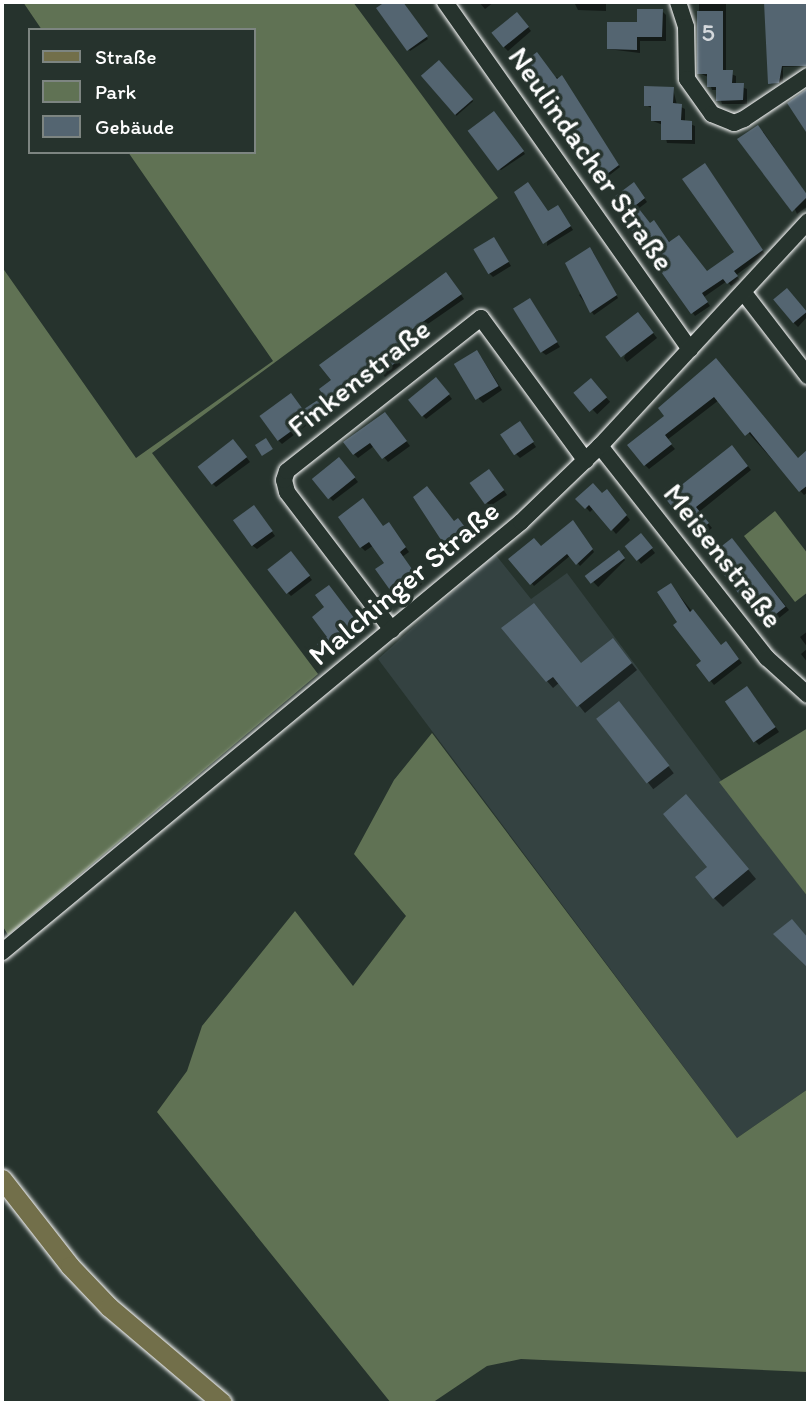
<!DOCTYPE html>
<meta charset="utf-8">
<style>
body{margin:0}
#map{position:relative;width:810px;height:1405px;overflow:hidden;background:#26332d;font-family:Itim,sans-serif}
div>[style]{position:absolute}
[style*='--x']{left:calc(var(--x)*1px);top:calc(var(--y)*1px);width:calc(var(--w)*1px);rotate:calc(var(--a)*1deg)}
.built>*{inset:0;background:#344241}
.green>*{inset:0;background:#607254}
.shadow>*{inset:0;background:#0007;transform-origin:0 0}
.building>*{inset:0;background:#546571;transform-origin:0 0}
.roads{filter:drop-shadow(0 0 2px #fff) drop-shadow(0 0 2px #fff)}
.minor>*{height:16px;margin:-8px;padding:0 8px;transform-origin:8px;border-radius:8px;background:#26332d}
.major>*{height:19px;margin:-9.5px;padding:0 9.5px;transform-origin:9.5px;border-radius:9.5px;background:#726f4a}
span{translate:-50% -50%;white-space:nowrap;text-align:center;line-height:1.15;-webkit-text-stroke:7px #26332d;paint-order:stroke}
.number-label{font-size:26px;color:#d4d8dc}
.number-label span{-webkit-text-stroke-width:0}
.street-label{font-size:30px;color:#fff}
.frame{position:absolute;inset:0;border:4px solid #fff;pointer-events:none}
.legend{position:absolute;left:28px;top:28px;width:228px;height:126px;box-sizing:border-box;background:#26332d;border:2px solid #7d8581;margin:0;padding:9px 12px;list-style:none;font-size:21px;color:#fff}
.legend li{display:flex;align-items:center;gap:14px;height:35px}
.legend b{width:35px;border:2px solid #7d8581}
</style>
<div id="map">
<div class="built">
<div style="clip-path:polygon(495px 554px,531px 599px,567px 573px,808px 897px,808px 1089px,737px 1138px,378px 659px)"></div>
</div>
<div class="green">
<div style="clip-path:polygon(23px 2px,353px 2px,498px 198px,152px 453px,318px 674px,8px 935px,2px 925px,2px 267px,136px 458px,273px 361px,128px 152px,254px 152px,254px 30px,42px 30px)"></div>
<div style="clip-path:polygon(775px 511px,808px 554px,808px 592px,795px 602px,744px 536px)"></div>
<div style="clip-path:polygon(808px 728px,808px 897px,719px 782px)"></div>
<div style="clip-path:polygon(432px 733px,737px 1138px,808px 1089px,808px 1372px,521px 1359px,487px 1366px,432px 1403px,391px 1403px,157px 1112px,187px 1071px,202px 1026px,295px 911px,353px 986px,406px 916px,354px 854px,394px 780px)"></div>
</div>
<div class="shadow">
<div style="clip-path:polygon(388px 2px,401px 2px,428px 39px,410px 51px,379px 9px)"></div>
<div style="clip-path:polygon(479px 2px,494px 2px,485px 9px)"></div>
<div style="clip-path:polygon(574px 2px,606px 2px,606px 11px,578px 10px)"></div>
<div style="clip-path:polygon(699px 2px,726px 2px,726px 72px,736px 76px,736px 85px,747px 89px,747px 104px,722px 104px,718px 90px,712px 90px,708px 77px,699px 73px)"></div>
<div style="clip-path:polygon(766px 2px,808px 2px,808px 66px,783px 67px,783px 82px,771px 84px)"></div>
<div style="clip-path:polygon(662px 11px,666px 15px,666px 41px,640px 41px,640px 53px,608px 49px)"></div>
<div style="clip-path:polygon(521px 18px,531px 31px,508px 51px,504px 47px)"></div>
<div style="left:439px;top:62px;width:52px;height:22px;rotate:49deg"></div>
<div style="clip-path:polygon(518px 68px,563px 79px,620px 167px,602px 181px,533px 77px,528px 80px)"></div>
<div style="clip-path:polygon(673px 89px,677px 105px,685px 109px,685px 122px,695px 126px,695px 144px,667px 143px,663px 125px,653px 121px,653px 109px,646px 105px)"></div>
<div style="clip-path:polygon(496px 116px,525px 154px,501px 170px,498px 168px)"></div>
<div style="clip-path:polygon(762px 130px,808px 197px,808px 206px,797px 214px)"></div>
<div style="clip-path:polygon(708px 168px,765px 254px,736px 275px,740px 280px,731px 286px,727px 281px,704px 297px,710px 306px,695px 316px,613px 200px,637px 188px,647px 202px,638px 209px,650px 225px,707px 273px,736px 252px)"></div>
<div style="clip-path:polygon(561px 211px,573px 230px,547px 246px,549px 213px)"></div>
<div style="clip-path:polygon(494px 239px,511px 266px,493px 277px,489px 273px)"></div>
<div style="clip-path:polygon(593px 252px,618px 298px,594px 315px,579px 295px,585px 291px)"></div>
<div style="clip-path:polygon(450px 278px,464px 299px,412px 335px,418px 342px,396px 358px,401px 365px,385px 377px,376px 366px,341px 391px,347px 399px,317px 423px,307px 410px,326px 397px,333px 381px)"></div>
<div style="clip-path:polygon(791px 294px,808px 316px,798px 327px,794px 323px)"></div>
<div style="clip-path:polygon(533px 304px,560px 347px,546px 355px,542px 352px)"></div>
<div style="clip-path:polygon(641px 318px,657px 338px,627px 362px,624px 358px)"></div>
<div style="clip-path:polygon(481px 357px,502px 390px,483px 403px,479px 399px)"></div>
<div style="clip-path:polygon(719px 364px,798px 460px,808px 455px,808px 492px,804px 495px,719px 400px,667px 440px,675px 449px,649px 469px,645px 465px,667px 417px)"></div>
<div style="left:590px;top:381px;width:29px;height:18px;rotate:46deg"></div>
<div style="clip-path:polygon(440px 383px,452px 399px,426px 419px,422px 415px)"></div>
<div style="clip-path:polygon(294px 399px,311px 422px,282px 444px,278px 440px)"></div>
<div style="clip-path:polygon(389px 418px,410px 446px,388px 462px,374px 446px,358px 458px,354px 454px)"></div>
<div style="clip-path:polygon(523px 428px,536px 447px,520px 458px,516px 454px)"></div>
<div style="clip-path:polygon(237px 445px,250px 462px,216px 487px,212px 483px)"></div>
<div style="clip-path:polygon(736px 451px,751px 470px,699px 512px,712px 528px,699px 538px,667px 498px)"></div>
<div style="clip-path:polygon(343px 463px,358px 482px,333px 501px,329px 497px)"></div>
<div style="clip-path:polygon(493px 475px,507px 495px,490px 506px,486px 502px)"></div>
<div style="clip-path:polygon(610px 495px,630px 520px,616px 534px,594px 508px,590px 512px,578px 499px)"></div>
<div style="clip-path:polygon(258px 512px,275px 536px,257px 549px,253px 546px)"></div>
<div style="left:457px;top:520px;width:17px;height:24px;rotate:50deg"></div>
<div style="clip-path:polygon(575px 524px,594px 552px,580px 566px,571px 555px,534px 586px,511px 559px,541px 548px)"></div>
<div style="clip-path:polygon(384px 528px,392px 528px,409px 552px,402px 557px,422px 584px,400px 600px,386px 563px,374px 545px,365px 551px,361px 547px)"></div>
<div style="clip-path:polygon(644px 539px,655px 553px,641px 564px,638px 560px)"></div>
<div style="clip-path:polygon(736px 544px,789px 610px,768px 627px,764px 623px)"></div>
<div style="left:618px;top:553px;width:10px;height:38px;rotate:45deg"></div>
<div style="clip-path:polygon(295px 557px,312px 580px,291px 596px,287px 592px)"></div>
<div style="clip-path:polygon(674px 589px,721px 647px,729px 647px,742px 663px,714px 685px,698px 665px,704px 661px,679px 622px)"></div>
<div style="clip-path:polygon(332px 591px,364px 632px,331px 657px,327px 654px,327px 607px)"></div>
<div style="clip-path:polygon(504px 629px,582px 664px,619px 647px,637px 670px,585px 713px,560px 682px,553px 688px,547px 681px)"></div>
<div style="clip-path:polygon(808px 631px,808px 648px,800px 637px)"></div>
<div style="clip-path:polygon(808px 648px,808px 663px,801px 654px)"></div>
<div style="clip-path:polygon(751px 692px,779px 732px,759px 745px,755px 741px)"></div>
<div style="left:619px;top:703px;width:89px;height:26px;rotate:52deg"></div>
<div style="clip-path:polygon(695px 805px,756px 879px,723px 907px,714px 898px)"></div>
</div>
<div class="building">
<div style="clip-path:polygon(385px 2px,403px 2px,428px 36px,407px 51px,376px 8px)"></div>
<div style="clip-path:polygon(764px 2px,808px 2px,808px 66px,782px 66px,779px 83px,768px 84px)"></div>
<div style="clip-path:polygon(637px 9px,663px 9px,662px 37px,637px 37px,637px 50px,607px 49px,607px 22px,637px 22px)"></div>
<div style="clip-path:polygon(697px 11px,723px 11px,723px 70px,733px 70px,732px 83px,744px 83px,743px 100px,716px 101px,716px 87px,707px 87px,707px 74px,697px 74px)"></div>
<div style="left:517px;top:12px;width:19px;height:33px;rotate:51deg"></div>
<div style="clip-path:polygon(537px 52px,557px 79px,562px 75px,619px 165px,599px 180px,530px 76px,525px 80px,516px 68px)"></div>
<div style="left:439px;top:60px;width:52px;height:24px;rotate:49deg"></div>
<div style="clip-path:polygon(644px 86px,674px 87px,673px 103px,682px 104px,681px 120px,692px 121px,692px 140px,661px 140px,661px 121px,651px 121px,651px 106px,644px 106px)"></div>
<div style="clip-path:polygon(808px 88px,808px 135px,787px 103px)"></div>
<div style="left:494px;top:111px;width:50px;height:33px;rotate:53deg"></div>
<div style="clip-path:polygon(758px 125px,808px 196px,792px 212px,737px 139px)"></div>
<div style="clip-path:polygon(705px 163px,763px 250px,734px 271px,738px 276px,727px 284px,723px 279px,702px 293px,708px 302px,691px 314px,610px 200px,634px 182px,645px 198px,636px 205px,650px 223px,654px 220px,669px 242px,679px 235px,707px 271px,734px 252px,682px 179px)"></div>
<div style="clip-path:polygon(528px 182px,548px 211px,558px 205px,571px 226px,543px 244px,514px 192px)"></div>
<div style="left:494px;top:237px;width:29px;height:24px;rotate:59deg"></div>
<div style="clip-path:polygon(590px 247px,617px 295px,590px 313px,565px 263px)"></div>
<div style="clip-path:polygon(446px 272px,462px 294px,410px 331px,415px 338px,393px 354px,398px 361px,380px 374px,372px 362px,339px 387px,344px 394px,312px 420px,304px 409px,324px 396px,319px 389px,331px 380px,319px 365px)"></div>
<div style="left:787px;top:288px;width:31px;height:18px;rotate:50deg"></div>
<div style="left:530px;top:298px;width:52px;height:20px;rotate:58deg"></div>
<div style="left:638px;top:312px;width:26px;height:41px;rotate:53deg"></div>
<div style="left:477px;top:350px;width:42px;height:27px;rotate:59deg"></div>
<div style="clip-path:polygon(716px 358px,798px 458px,808px 449px,808px 485px,799px 492px,750px 432px,745px 436px,714px 397px,665px 435px,672px 444px,644px 466px,627px 445px,664px 416px,658px 408px)"></div>
<div style="left:436px;top:377px;width:22px;height:36px;rotate:51deg"></div>
<div style="left:591px;top:378px;width:25px;height:23px;rotate:50deg"></div>
<div style="left:291px;top:393px;width:31px;height:39px;rotate:54deg"></div>
<div style="clip-path:polygon(385px 412px,407px 441px,382px 459px,370px 443px,353px 455px,343px 442px)"></div>
<div style="left:520px;top:421px;width:25px;height:24px;rotate:56deg"></div>
<div style="left:266px;top:438px;width:13px;height:13px;rotate:58deg"></div>
<div style="left:233px;top:439px;width:23px;height:45px;rotate:52deg"></div>
<div style="clip-path:polygon(732px 445px,748px 466px,696px 507px,709px 523px,694px 535px,665px 498px)"></div>
<div style="left:339px;top:457px;width:26px;height:35px;rotate:51deg"></div>
<div style="left:489px;top:469px;width:26px;height:24px;rotate:54deg"></div>
<div style="clip-path:polygon(593px 483px,602px 493px,607px 489px,627px 515px,611px 531px,589px 505px,585px 509px,575px 499px)"></div>
<div style="clip-path:polygon(427px 486px,454px 521px,458px 518px,468px 531px,447px 549px,413px 497px)"></div>
<div style="clip-path:polygon(363px 498px,383px 526px,389px 522px,406px 547px,400px 552px,419px 579px,395px 597px,375px 569px,384px 563px,369px 542px,360px 548px,338px 517px)"></div>
<div style="left:254px;top:505px;width:32px;height:26px;rotate:54deg"></div>
<div style="clip-path:polygon(573px 520px,593px 549px,576px 565px,567px 554px,530px 585px,508px 559px,534px 538px,541px 546px)"></div>
<div style="left:641px;top:533px;width:19px;height:21px;rotate:51deg"></div>
<div style="left:732px;top:538px;width:87px;height:29px;rotate:52deg"></div>
<div style="left:619px;top:550px;width:10px;height:43px;rotate:53deg"></div>
<div style="left:291px;top:551px;width:31px;height:30px;rotate:52deg"></div>
<div style="clip-path:polygon(671px 583px,690px 612px,693px 609px,721px 645px,726px 641px,739px 659px,709px 682px,696px 665px,701px 661px,673px 625px,677px 622px,657px 592px)"></div>
<div style="clip-path:polygon(329px 585px,361px 627px,325px 655px,317px 644px,327px 637px,312px 617px,324px 607px,315px 595px)"></div>
<div style="clip-path:polygon(534px 603px,581px 663px,613px 638px,632px 663px,577px 707px,553px 677px,546px 682px,501px 628px)"></div>
<div style="left:747px;top:686px;width:50px;height:27px;rotate:55deg"></div>
<div style="left:619px;top:701px;width:82px;height:29px;rotate:52deg"></div>
<div style="clip-path:polygon(686px 794px,749px 869px,713px 899px,695px 877px,707px 867px,663px 814px)"></div>
<div style="clip-path:polygon(792px 919px,808px 938px,808px 968px,773px 934px)"></div>
</div>
<div class="roads">
<div class="minor">
<div style="--x:445;--y:2;--w:425;--a:54.8"></div>
<div style="--x:678;--y:2;--w:26;--a:72"></div>
<div style="--x:686;--y:27;--w:52;--a:88.9"></div>
<div style="--x:687;--y:79;--w:43;--a:54.5"></div>
<div style="--x:712;--y:114;--w:24;--a:22"></div>
<div style="--x:734;--y:123;--w:11;--a:-22"></div>
<div style="--x:744;--y:119;--w:77;--a:-33.9"></div>
<div style="--x:744;--y:293;--w:105;--a:52.4"></div>
<div style="--x:600;--y:446;--w:270;--a:51.8"></div>
<div style="--x:767;--y:658;--w:55;--a:42.1"></div>
<div style="--x:392;--y:630;--w:173;--a:-127.3"></div>
<div style="--x:287;--y:492;--w:12;--a:-104"></div>
<div style="--x:284;--y:480;--w:9;--a:-72"></div>
<div style="--x:287;--y:471;--w:247;--a:-38.3"></div>
<div style="--x:481;--y:318;--w:177;--a:53.7"></div>
<div style="--x:2;--y:952;--w:674;--a:-39.64"></div>
<div style="--x:521;--y:522;--w:110;--a:-43.9"></div>
<div style="--x:600;--y:446;--w:306;--a:-47.2"></div>
</div>
<div class="major">
<div style="--x:2;--y:1179;--w:110;--a:52"></div>
<div style="--x:70;--y:1266;--w:57;--a:46.4"></div>
<div style="--x:109;--y:1307;--w:148;--a:40.3"></div>
</div>
</div>
<div class="number-label">
<span style="left:708px;top:33px">5</span>
</div>
<div class="street-label">
<span style="left:591px;top:159px;rotate:55deg">Neulindacher Straße</span>
<span style="left:359px;top:378px;rotate:-38deg">Finkenstraße</span>
<span style="left:723px;top:556px;rotate:52deg">Meisenstraße</span>
<span style="left:404px;top:583px;rotate:-40deg">Malchinger Straße</span>
</div>
<div class="frame"></div>
<ul class="legend">
<li><b style="height:9px;background:#726f4a"></b>Straße</li>
<li><b style="height:19px;background:#607254"></b>Park</li>
<li><b style="height:19px;background:#546571"></b>Gebäude</li>
</ul>
</div>
